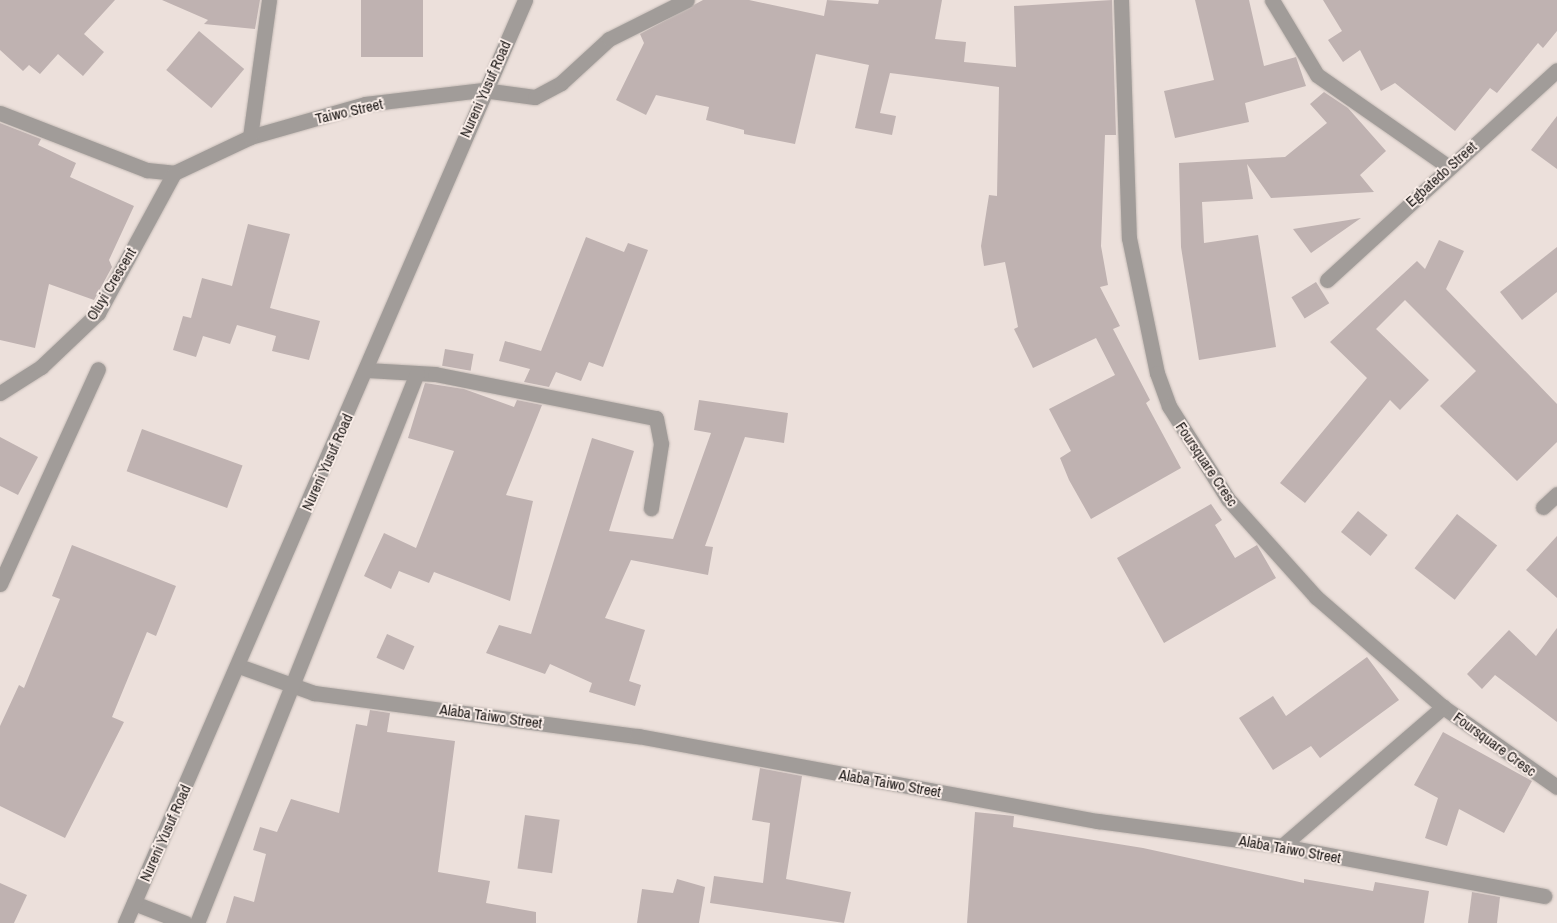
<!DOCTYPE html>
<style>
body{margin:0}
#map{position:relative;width:1557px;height:923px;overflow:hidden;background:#ece0db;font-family:"Archivo Narrow",sans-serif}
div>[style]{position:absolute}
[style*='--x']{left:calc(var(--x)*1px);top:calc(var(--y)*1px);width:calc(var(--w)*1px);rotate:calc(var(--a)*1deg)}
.building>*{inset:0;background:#bfb2b1;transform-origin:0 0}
.roads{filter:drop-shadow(0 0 1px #c6bcb7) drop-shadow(0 0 1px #c6bcb7)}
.minor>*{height:15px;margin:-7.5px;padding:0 7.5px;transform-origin:7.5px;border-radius:7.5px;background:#a19c99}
.tertiary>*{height:15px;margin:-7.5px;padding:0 7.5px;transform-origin:7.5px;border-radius:7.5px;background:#a19c99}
span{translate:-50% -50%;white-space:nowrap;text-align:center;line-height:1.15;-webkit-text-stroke:4px #f9ede8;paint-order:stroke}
.street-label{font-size:15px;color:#1a1614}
</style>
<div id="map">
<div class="building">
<div style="clip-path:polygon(0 0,115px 0,84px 34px,104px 52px,83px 76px,58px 54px,40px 74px,29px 65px,23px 71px,0 50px)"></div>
<div style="clip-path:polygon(162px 0,260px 0,255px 29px,204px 24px,208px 20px)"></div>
<div style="left:361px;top:0;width:62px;height:57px"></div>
<div style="clip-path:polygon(703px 0,749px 0,824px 16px,827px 0,878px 4px,879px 0,942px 0,935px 39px,966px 42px,964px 62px,1016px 67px,1014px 6px,1112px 0,1116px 135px,1105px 135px,1101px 246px,1108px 285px,1100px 287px,1120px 326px,1113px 329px,1150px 400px,1146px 403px,1181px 468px,1091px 519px,1069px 480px,1060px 458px,1071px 451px,1049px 409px,1115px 375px,1096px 338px,1033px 368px,1014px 329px,1018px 327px,1005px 262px,984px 266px,981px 246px,989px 195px,997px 196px,999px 87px,890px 73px,880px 113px,896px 116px,892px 135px,855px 128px,869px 65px,816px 54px,795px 144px,744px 134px,744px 130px,706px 120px,709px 107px,656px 95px,646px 115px,616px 100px,644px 43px,640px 34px)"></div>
<div style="clip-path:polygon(1195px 0,1249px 0,1264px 66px,1296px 57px,1306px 86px,1245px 103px,1249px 122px,1175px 138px,1164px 91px,1214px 80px)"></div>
<div style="clip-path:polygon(1323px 0,1557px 0,1557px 31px,1543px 48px,1538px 43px,1497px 93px,1490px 88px,1455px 131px,1395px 83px,1381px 91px,1360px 50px,1343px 62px,1328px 40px,1342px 31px)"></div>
<div style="left:199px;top:31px;width:59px;height:51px;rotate:40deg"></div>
<div style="clip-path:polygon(1324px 92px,1348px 108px,1386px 151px,1360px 175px,1374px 192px,1271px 198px,1247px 164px,1253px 199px,1202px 202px,1204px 243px,1258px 235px,1276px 347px,1199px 360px,1181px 247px,1179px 163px,1285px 157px,1327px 123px,1310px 104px)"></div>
<div style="clip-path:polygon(1557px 116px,1557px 169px,1531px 150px)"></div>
<div style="clip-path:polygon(0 123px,41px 139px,38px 145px,76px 163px,70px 177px,134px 206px,109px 260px,112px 267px,94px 300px,49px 284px,35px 348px,0 340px)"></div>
<div style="clip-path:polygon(1361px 218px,1311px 253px,1293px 229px)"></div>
<div style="clip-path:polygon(248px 224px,290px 234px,270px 308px,320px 321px,309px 360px,272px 351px,276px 336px,237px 325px,230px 344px,203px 336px,196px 357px,173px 350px,183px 316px,191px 318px,202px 278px,232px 286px)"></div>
<div style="clip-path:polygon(586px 237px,624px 252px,628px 243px,648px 250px,603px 367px,589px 362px,581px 381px,556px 372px,549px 387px,524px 382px,530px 369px,499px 361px,505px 341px,541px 351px)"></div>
<div style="clip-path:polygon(1439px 240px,1464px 251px,1446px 289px,1557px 404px,1557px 442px,1517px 481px,1440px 406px,1476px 371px,1405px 300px,1376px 329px,1429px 380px,1400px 410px,1390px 400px,1305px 503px,1280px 483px,1367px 378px,1330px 342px,1417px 261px,1425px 269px)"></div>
<div style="clip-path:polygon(1557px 247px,1557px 292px,1522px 320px,1500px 292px)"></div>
<div style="left:1316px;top:282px;width:25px;height:29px;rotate:58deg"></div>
<div style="left:445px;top:349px;width:29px;height:17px;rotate:10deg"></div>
<div style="clip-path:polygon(425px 383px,464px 389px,514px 407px,517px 400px,542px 405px,506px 495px,533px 501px,510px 601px,434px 572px,429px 583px,399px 571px,391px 589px,364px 576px,384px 533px,416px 548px,454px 451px,408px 438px)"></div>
<div style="clip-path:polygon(699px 400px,788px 413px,784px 443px,745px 437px,705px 546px,713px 547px,708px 575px,631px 560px,605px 618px,645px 630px,629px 681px,641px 685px,635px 706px,589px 692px,592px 683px,550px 664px,545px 674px,486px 653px,499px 625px,531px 634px,592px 438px,634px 451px,609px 531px,673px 539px,711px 433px,694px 430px)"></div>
<div style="left:142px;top:429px;width:107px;height:45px;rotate:20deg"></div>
<div style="clip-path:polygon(0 437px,38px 457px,18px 495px,0 486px)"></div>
<div style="clip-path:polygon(1211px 504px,1222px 520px,1215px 525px,1235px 558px,1257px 545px,1276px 578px,1164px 643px,1117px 558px)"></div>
<div style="left:1358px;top:511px;width:38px;height:27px;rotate:39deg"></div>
<div style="left:1457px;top:514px;width:51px;height:69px;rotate:38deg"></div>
<div style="clip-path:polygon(1557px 536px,1557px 598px,1526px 570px)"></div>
<div style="clip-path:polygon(72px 545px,176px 586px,156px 636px,147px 632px,112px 717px,124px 722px,65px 838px,0 806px,0 726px,19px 685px,24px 688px,60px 599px,52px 596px)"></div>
<div style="clip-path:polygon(1557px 628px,1557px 722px,1495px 675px,1482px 689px,1467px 674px,1509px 630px,1536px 656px)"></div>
<div style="left:387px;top:634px;width:30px;height:26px;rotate:24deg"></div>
<div style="clip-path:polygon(1367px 657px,1399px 700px,1320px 758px,1311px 746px,1273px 770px,1239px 718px,1273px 696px,1286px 716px)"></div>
<div style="clip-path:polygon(370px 710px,390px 713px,387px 732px,455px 741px,438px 872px,490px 881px,486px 903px,536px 912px,536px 923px,226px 923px,234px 896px,254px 902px,266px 854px,253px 850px,260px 827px,277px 832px,291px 799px,339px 813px,356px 724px,367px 726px)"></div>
<div style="clip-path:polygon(1443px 732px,1532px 781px,1504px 833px,1459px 809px,1447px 846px,1425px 838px,1438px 798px,1414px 785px)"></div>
<div style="clip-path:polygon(760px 768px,802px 776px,786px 879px,851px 892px,844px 923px,710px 903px,714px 876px,763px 883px,770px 823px,752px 820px)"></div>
<div style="clip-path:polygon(975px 812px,1014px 816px,1013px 827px,1143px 848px,1304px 883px,1304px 879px,1373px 891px,1375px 882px,1429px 891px,1424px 923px,967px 923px)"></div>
<div style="left:525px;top:815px;width:35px;height:54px;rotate:8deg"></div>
<div style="clip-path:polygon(677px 879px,705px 887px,699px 923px,637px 923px,642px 889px,673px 893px)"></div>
<div style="clip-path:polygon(0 883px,27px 895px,14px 923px,0 923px)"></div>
<div style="clip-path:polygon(1472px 892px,1500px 897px,1497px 923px,1468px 923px)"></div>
</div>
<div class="roads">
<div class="minor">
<div style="--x:1121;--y:0;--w:238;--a:88.1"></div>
<div style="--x:1129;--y:238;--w:138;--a:78.3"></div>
<div style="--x:1157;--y:373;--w:35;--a:70"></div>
<div style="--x:1169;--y:406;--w:110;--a:57.6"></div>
<div style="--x:1228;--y:499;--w:132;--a:48.1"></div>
<div style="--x:1316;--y:597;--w:168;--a:40.9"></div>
<div style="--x:1443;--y:707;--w:139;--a:35.1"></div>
<div style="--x:1272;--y:0;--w:87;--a:59"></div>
<div style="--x:1317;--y:75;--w:161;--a:34.9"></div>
<div style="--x:0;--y:113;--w:158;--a:21.2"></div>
<div style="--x:147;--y:170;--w:27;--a:6"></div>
<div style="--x:174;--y:173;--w:84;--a:-25.3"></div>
<div style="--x:250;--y:137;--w:120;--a:-16"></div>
<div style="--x:365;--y:104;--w:119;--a:-6.8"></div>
<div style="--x:483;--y:90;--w:52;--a:7.7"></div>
<div style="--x:535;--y:97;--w:30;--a:-28"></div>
<div style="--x:561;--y:83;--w:65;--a:-42.5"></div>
<div style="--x:609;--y:39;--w:87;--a:-26.6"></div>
<div style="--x:250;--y:137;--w:138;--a:-82.1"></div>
<div style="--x:1327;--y:280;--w:311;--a:-42.4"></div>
<div style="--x:367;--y:370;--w:68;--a:3.4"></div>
<div style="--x:435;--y:374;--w:225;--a:11.3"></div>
<div style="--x:656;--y:418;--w:26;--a:79"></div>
<div style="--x:661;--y:444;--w:65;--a:98.9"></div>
<div style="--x:0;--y:393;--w:49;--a:-32.4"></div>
<div style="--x:41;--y:367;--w:79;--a:-43.5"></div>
<div style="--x:98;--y:313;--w:159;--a:-61.5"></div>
<div style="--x:1543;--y:507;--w:19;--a:-43"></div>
<div style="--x:0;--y:584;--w:236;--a:-65.5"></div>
<div style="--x:239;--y:666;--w:80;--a:19.8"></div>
<div style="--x:314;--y:693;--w:327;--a:7.6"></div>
<div style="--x:638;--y:736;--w:468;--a:10.5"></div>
<div style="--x:1098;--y:821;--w:186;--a:7.7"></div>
<div style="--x:1282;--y:846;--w:267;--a:10.8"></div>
<div style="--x:1282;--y:846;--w:213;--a:-40.8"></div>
<div style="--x:134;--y:903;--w:55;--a:21.4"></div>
<div style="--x:197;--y:923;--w:592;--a:-68.2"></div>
</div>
<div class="tertiary">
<div style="--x:125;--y:923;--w:1006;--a:-66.57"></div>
</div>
</div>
<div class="street-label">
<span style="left:485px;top:89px;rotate:-66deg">Nureni Yusuf Road</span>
<span style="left:349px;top:111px;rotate:-13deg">Taiwo Street</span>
<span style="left:1441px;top:174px;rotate:-42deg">Egbatedo Street</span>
<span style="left:111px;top:284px;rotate:-59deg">Oluyi Crescent</span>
<span style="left:327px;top:462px;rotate:-66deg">Nureni Yusuf Road</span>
<span style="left:1207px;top:464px;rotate:56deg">Foursquare Cresc</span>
<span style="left:491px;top:716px;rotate:8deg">Alaba Taiwo Street</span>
<span style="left:1495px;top:744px;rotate:36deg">Foursquare Cresc</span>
<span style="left:890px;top:783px;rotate:10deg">Alaba Taiwo Street</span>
<span style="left:165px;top:833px;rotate:-66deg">Nureni Yusuf Road</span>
<span style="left:1290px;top:849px;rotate:10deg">Alaba Taiwo Street</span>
</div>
</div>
